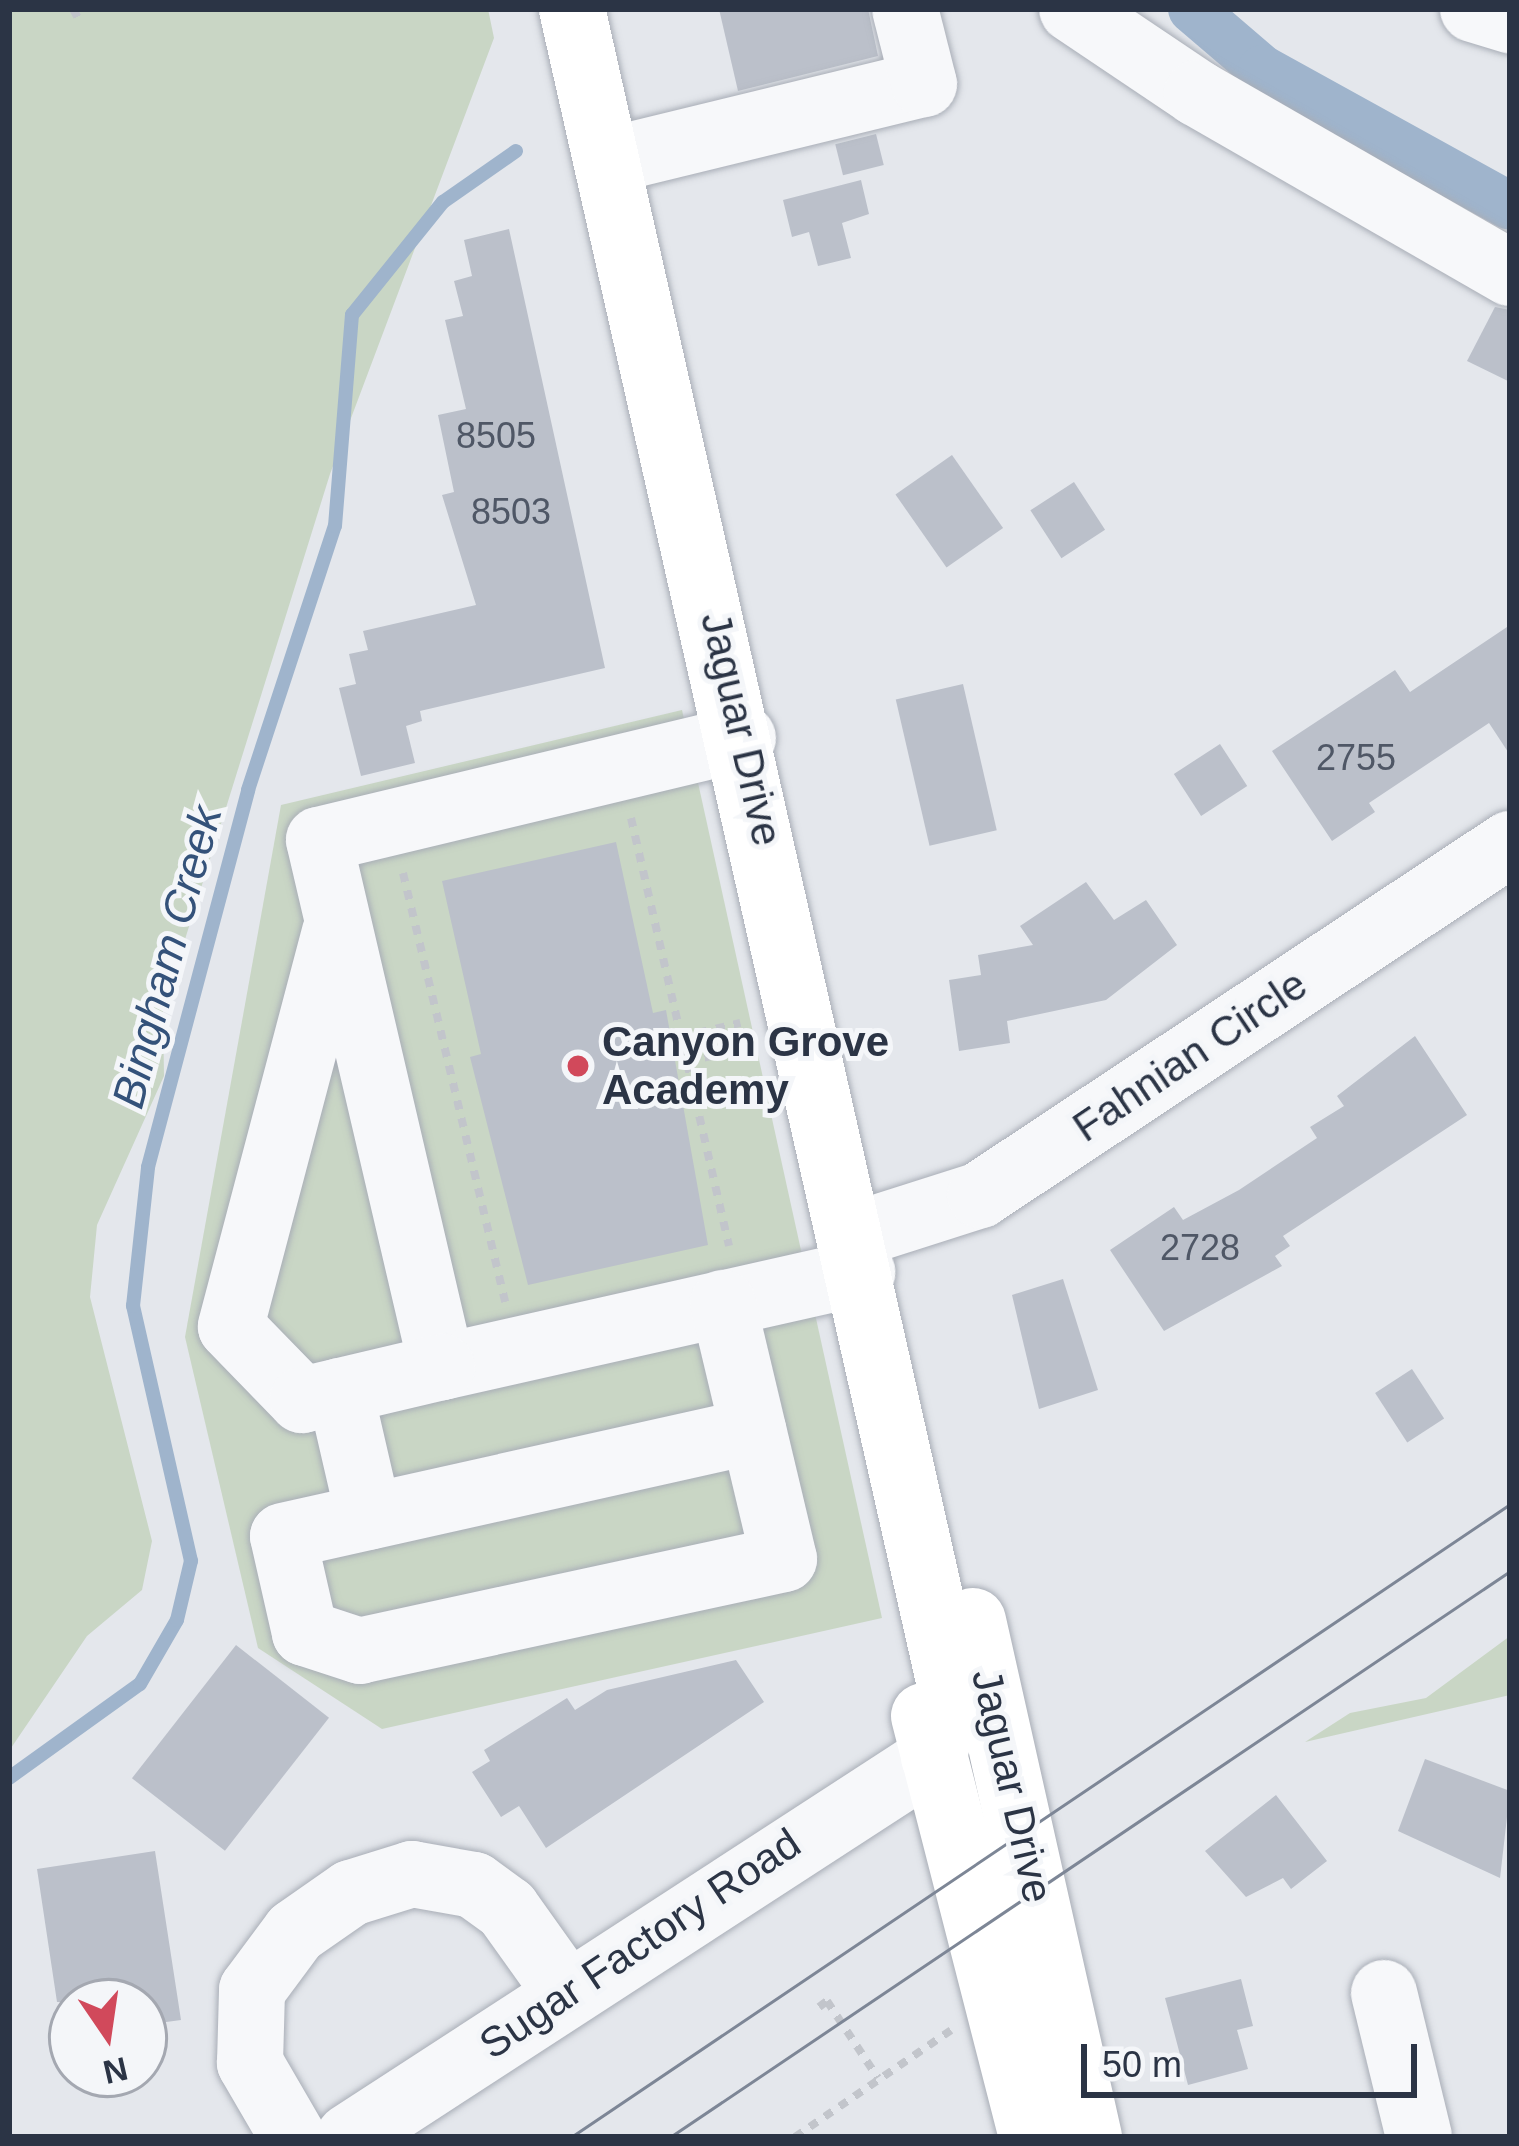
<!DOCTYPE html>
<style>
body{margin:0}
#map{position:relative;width:1519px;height:2146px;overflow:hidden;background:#e4e7ec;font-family:Arial,sans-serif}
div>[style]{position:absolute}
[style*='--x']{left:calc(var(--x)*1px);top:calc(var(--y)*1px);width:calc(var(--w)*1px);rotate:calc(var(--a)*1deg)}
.green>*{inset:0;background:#c9d6c5}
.stream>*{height:14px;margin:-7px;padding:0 7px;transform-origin:7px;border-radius:7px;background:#9fb4cc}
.canal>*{height:48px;margin:-24px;padding:0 24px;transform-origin:24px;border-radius:24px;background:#9fb4cc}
.building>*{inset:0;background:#bbc0ca;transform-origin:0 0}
.path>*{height:8px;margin-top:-4px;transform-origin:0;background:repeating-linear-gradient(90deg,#c2c5cb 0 9px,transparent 0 18px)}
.roads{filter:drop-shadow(0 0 3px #a9aeb7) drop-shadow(0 0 3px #a9aeb7)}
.minor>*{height:66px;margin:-33px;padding:0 33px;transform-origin:33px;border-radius:33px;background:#f7f8fa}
.major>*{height:66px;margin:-33px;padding:0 33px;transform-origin:33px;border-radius:33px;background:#fff}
.tram>*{height:3px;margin:-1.5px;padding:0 1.5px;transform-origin:1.5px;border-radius:1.5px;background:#7d8696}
.dots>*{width:33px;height:33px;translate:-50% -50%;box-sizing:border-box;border:6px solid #f4f6f9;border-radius:50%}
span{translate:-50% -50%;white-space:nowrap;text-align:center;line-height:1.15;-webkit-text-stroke:10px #f4f6f9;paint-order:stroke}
.number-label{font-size:36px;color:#4f5766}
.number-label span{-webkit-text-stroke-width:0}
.street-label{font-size:42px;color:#2b3445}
.poi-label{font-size:42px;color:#2b3445;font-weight:700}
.left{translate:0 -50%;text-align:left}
.water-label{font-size:45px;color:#34527a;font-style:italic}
.frame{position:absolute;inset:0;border:12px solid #2b3445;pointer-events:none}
.north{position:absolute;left:48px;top:1978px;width:120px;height:120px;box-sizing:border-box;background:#f4f6f9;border:3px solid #a4a8b1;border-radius:50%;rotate:167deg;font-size:33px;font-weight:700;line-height:48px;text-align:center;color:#2b3445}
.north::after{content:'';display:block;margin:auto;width:42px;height:54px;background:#d1495b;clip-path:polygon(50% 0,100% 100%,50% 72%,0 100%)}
.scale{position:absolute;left:1081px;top:2044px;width:336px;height:54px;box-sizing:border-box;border:6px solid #2b3445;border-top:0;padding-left:15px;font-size:36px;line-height:42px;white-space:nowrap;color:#2b3445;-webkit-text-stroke:9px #f4f6f9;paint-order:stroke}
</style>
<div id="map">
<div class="green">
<div style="clip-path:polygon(9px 9px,488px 9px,494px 38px,330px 474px,163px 1010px,164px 1076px,97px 1225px,90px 1297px,152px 1541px,142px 1590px,87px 1636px,9px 1751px)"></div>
<div style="clip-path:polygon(682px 710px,882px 1618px,382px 1729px,258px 1648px,185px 1337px,281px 805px)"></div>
<div style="clip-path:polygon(1510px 1636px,1510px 1695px,1305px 1742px,1350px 1713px,1426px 1698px)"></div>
</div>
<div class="stream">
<div style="--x:9;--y:1778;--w:161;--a:-35.7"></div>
<div style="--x:140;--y:1684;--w:74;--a:-60"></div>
<div style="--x:177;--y:1620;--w:61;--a:-76.7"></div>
<div style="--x:191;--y:1561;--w:262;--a:-102.8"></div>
<div style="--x:133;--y:1306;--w:140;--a:-83.8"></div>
<div style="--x:148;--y:1167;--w:390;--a:-75.1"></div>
<div style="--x:248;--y:790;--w:278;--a:-71.8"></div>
<div style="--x:335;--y:526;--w:212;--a:-85.4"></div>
<div style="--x:352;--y:315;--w:145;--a:-51.2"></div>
<div style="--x:443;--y:202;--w:89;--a:-34.9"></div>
</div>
<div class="canal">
<div style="--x:1192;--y:9;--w:92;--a:40.6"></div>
<div style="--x:1262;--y:69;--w:283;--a:28.9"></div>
</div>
<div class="building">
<div style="clip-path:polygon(719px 9px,868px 9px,878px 56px,738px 91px)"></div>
<div style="left:876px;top:134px;width:32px;height:42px;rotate:76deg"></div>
<div style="clip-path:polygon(861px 180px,869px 214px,842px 223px,851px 258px,818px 266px,809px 232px,792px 237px,783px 200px)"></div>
<div style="clip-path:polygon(509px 229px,605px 668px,420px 711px,422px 721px,406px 726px,415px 763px,361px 776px,339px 688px,356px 684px,349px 654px,368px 650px,363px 631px,476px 605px,442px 495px,454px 492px,438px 415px,466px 409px,445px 320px,463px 316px,454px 281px,472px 276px,464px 240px)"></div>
<div style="clip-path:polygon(1495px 307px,1510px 310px,1510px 382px,1467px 361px)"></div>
<div style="left:952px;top:455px;width:89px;height:69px;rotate:55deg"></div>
<div style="left:1074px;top:482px;width:57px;height:52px;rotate:57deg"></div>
<div style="clip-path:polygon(1510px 625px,1510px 755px,1489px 723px,1369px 803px,1375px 812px,1332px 841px,1272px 751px,1395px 670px,1410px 692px)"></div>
<div style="left:963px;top:684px;width:150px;height:69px;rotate:77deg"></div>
<div style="left:1220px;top:744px;width:50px;height:55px;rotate:57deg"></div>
<div style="clip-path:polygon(616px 842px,653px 1013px,666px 1010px,708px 1245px,528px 1285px,470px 1057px,481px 1054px,442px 881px)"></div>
<div style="clip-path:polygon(1086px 882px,1114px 920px,1146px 900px,1177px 945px,1106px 1000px,1007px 1021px,1010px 1043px,959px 1051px,949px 980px,981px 975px,978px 955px,1033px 945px,1020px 926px)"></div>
<div style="clip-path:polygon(1415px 1036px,1467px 1115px,1283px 1236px,1290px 1246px,1275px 1256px,1282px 1266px,1164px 1331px,1110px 1250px,1174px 1207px,1183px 1220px,1239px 1190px,1317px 1138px,1310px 1127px,1344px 1106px,1337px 1096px)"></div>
<div style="clip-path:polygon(1063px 1279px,1098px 1390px,1039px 1409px,1012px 1295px)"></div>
<div style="left:1412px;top:1369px;width:59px;height:44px;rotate:57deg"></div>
<div style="left:236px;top:1645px;width:118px;height:169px;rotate:38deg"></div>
<div style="clip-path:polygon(736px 1660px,764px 1702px,546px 1848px,519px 1806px,501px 1817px,472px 1772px,490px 1761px,484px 1750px,567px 1698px,575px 1710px,607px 1690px)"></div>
<div style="clip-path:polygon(1425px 1759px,1510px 1791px,1500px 1878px,1398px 1831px)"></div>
<div style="clip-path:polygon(1276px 1795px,1327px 1861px,1291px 1889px,1283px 1878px,1246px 1897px,1205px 1851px)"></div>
<div style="clip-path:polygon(155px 1851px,181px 2020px,144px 2025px,144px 2002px,57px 2002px,37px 1869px)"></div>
<div style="clip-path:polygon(1241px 1979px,1253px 2026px,1237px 2030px,1248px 2069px,1188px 2085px,1165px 1998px)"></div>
</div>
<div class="path">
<div style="--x:73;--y:9;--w:10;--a:61"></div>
<div style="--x:631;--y:818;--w:439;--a:77.1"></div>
<div style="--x:403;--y:873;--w:441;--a:76.6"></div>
<div style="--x:681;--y:1037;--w:61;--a:-13.3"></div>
<div style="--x:687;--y:1061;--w:60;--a:-11.5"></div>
<div style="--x:819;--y:2007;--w:10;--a:-37"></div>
<div style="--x:827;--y:2001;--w:92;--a:56.5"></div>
<div style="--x:795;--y:2137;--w:189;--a:-34.4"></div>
</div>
<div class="roads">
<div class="minor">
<div style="--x:1072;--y:9;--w:151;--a:33.9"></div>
<div style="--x:1197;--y:93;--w:361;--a:29.9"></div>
<div style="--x:1473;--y:9;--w:39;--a:17"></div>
<div style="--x:607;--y:161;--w:326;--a:-13.7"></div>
<div style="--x:924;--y:84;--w:77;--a:-104.2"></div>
<div style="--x:743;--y:738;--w:436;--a:166.5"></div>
<div style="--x:319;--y:840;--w:541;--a:76.86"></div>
<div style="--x:442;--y:1367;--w:431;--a:-12.7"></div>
<div style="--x:335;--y:932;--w:408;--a:104.8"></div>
<div style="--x:231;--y:1327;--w:102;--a:45.8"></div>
<div style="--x:302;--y:1400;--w:144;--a:-13.3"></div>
<div style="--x:855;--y:1235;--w:131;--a:-17.7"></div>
<div style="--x:980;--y:1195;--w:636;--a:-33.52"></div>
<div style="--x:723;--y:1303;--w:263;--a:76.6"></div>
<div style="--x:784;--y:1559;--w:434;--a:167.8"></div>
<div style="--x:360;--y:1651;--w:58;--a:-161.9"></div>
<div style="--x:305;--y:1633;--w:99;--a:-102.8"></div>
<div style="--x:283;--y:1536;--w:482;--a:-12.6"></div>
<div style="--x:340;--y:1391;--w:129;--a:77"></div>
<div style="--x:1384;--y:1993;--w:148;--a:76.3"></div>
<div style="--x:293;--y:2137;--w:86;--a:-120.2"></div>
<div style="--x:250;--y:2063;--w:73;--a:-88.4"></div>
<div style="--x:252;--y:1990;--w:72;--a:-53.4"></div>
<div style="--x:295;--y:1932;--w:68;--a:-34.9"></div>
<div style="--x:351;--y:1893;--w:64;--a:-17.3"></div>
<div style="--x:412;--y:1874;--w:63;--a:10.1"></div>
<div style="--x:474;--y:1885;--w:41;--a:36"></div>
<div style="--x:507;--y:1909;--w:103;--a:54.5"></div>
<div style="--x:349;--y:2137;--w:698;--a:-33.01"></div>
</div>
<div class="major">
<div style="--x:572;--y:9;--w:1718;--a:77.29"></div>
<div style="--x:950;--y:1685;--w:74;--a:102.5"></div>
<div style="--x:973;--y:1621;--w:529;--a:77.33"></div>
<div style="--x:924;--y:1716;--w:435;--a:75.6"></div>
</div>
</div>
<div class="tram">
<div style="--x:571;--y:2137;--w:1132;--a:-33.98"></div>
<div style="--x:670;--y:2137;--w:1013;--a:-33.97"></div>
</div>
<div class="dots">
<div style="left:578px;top:1066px;background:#d1495b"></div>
</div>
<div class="number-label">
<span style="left:496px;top:436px">8505</span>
<span style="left:511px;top:512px">8503</span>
<span style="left:1356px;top:758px">2755</span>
<span style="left:1200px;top:1248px">2728</span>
</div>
<div class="street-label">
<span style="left:741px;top:729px;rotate:77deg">Jaguar Drive</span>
<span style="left:1190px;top:1056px;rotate:-34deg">Fahnian Circle</span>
<span style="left:1012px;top:1786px;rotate:77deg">Jaguar Drive</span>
<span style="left:640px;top:1944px;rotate:-34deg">Sugar Factory Road</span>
</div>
<div class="poi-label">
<span class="left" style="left:602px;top:1066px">Canyon Grove<br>Academy</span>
</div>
<div class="water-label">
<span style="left:167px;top:957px;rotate:-75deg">Bingham Creek</span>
</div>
<div class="frame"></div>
<div class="north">N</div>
<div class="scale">50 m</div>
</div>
